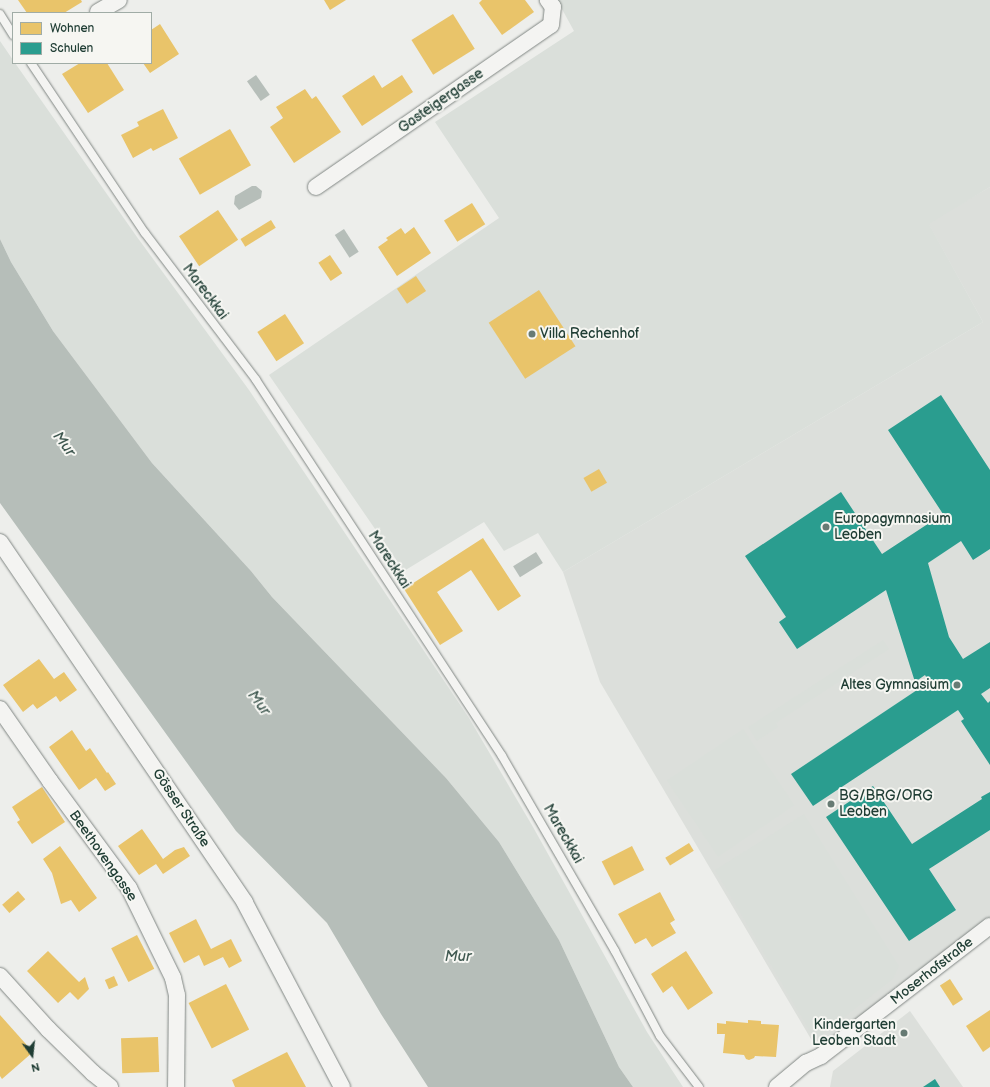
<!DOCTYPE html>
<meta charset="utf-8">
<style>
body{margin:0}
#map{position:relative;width:990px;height:1087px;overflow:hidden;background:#edeeeb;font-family:"Balsamiq Sans",sans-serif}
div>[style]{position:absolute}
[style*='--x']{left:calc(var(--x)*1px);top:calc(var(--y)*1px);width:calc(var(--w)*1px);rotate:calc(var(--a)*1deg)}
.built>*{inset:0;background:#dcdfdb}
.green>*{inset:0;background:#dadfda;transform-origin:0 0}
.water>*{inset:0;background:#b6beb9;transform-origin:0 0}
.homes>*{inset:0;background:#e9c46a;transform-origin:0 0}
.schools>*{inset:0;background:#2a9d8f}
.roads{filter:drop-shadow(0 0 1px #818784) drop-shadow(0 0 1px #818784)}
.service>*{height:8px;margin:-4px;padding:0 4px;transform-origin:4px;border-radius:4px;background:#f4f4f2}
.minor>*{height:16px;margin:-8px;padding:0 8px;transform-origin:8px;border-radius:8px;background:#f4f4f2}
.dots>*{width:11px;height:11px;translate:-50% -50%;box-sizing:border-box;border:2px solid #f6f6f2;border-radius:50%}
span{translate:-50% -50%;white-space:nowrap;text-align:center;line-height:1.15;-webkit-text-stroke:4px #f6f6f2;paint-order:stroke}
.street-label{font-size:14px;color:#1f3d34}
.poi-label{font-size:14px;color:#1f3d34}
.left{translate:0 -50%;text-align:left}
.right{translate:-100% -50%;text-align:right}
.water-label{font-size:15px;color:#3f5850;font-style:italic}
.legend{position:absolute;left:12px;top:12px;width:140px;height:52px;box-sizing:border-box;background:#f6f6f2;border:1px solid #a0aca6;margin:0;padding:5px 7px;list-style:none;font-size:12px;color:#1f3d34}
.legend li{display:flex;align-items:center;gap:8px;height:20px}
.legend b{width:20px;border:1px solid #a0aca6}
.north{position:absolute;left:12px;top:1035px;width:40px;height:40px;-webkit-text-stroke:3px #f6f6f2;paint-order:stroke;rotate:165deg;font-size:11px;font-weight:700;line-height:16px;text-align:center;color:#1f3d34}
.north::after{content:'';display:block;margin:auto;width:14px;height:18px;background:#1f3d34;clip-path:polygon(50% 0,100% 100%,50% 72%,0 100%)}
</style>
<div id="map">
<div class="built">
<div style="clip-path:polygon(990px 187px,990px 926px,821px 1056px,600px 682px,563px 572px,983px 322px,928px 223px)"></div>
<div style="clip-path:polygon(910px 1011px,963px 1087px,830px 1087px,833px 1071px)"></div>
</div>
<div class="green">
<div style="clip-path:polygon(557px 0,990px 0,990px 187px,929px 224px,983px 322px,563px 572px,538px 533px,504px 551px,484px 522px,404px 571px,269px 375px,499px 218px,435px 122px,574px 31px)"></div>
<div style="clip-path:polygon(0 41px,13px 60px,13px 63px,15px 63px,137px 237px,249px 390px,469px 718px,533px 827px,647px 1032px,683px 1087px,633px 1087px,619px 1067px,559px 940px,499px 842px,446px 778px,272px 597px,251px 571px,152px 463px,53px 331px,11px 262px,0 239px)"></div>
<div style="clip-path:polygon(883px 640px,889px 649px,776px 723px,778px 727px,757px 741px,748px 727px)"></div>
<div style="left:743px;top:729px;width:92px;height:92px;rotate:56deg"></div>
<div style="clip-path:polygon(804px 814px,899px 966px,893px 979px,815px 1040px,715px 870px)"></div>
</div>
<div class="water">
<div style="left:256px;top:75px;width:24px;height:11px;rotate:55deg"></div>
<div style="clip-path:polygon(252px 186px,256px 186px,262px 191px,261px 198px,239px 210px,234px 204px,235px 196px)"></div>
<div style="left:344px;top:229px;width:27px;height:11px;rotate:57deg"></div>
<div style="clip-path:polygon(0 239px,11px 262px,53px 331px,152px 463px,251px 571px,272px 597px,446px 778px,499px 842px,559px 940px,619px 1067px,633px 1087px,428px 1087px,381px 1014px,327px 923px,236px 831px,0 503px)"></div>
<div style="left:536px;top:552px;width:13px;height:27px;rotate:58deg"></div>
</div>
<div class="homes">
<div style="clip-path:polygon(18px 0,81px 0,82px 2px,64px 13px,27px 13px)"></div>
<div style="clip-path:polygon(324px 0,346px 0,330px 10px)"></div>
<div style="clip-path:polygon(482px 0,525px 0,534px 12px,502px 35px,479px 3px)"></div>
<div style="left:453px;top:14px;width:41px;height:49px;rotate:58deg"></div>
<div style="clip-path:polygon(160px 24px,179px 54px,150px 73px,143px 63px,151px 63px,151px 30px)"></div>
<div style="clip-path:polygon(80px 63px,107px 63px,124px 90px,88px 113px,62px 74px)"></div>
<div style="clip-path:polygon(374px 75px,382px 88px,402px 75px,413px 92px,362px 126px,342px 96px)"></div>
<div style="clip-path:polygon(305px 89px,312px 99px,316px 96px,341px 132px,294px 163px,270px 127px,283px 118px,276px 107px)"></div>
<div style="clip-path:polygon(163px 109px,178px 138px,153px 151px,151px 148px,133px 158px,121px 135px,139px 126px,137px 122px)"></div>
<div style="left:230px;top:129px;width:42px;height:59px;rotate:60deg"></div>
<div style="left:472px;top:203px;width:25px;height:33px;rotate:58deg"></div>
<div style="left:218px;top:210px;width:36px;height:47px;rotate:56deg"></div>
<div style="left:271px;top:220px;width:9px;height:36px;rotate:58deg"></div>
<div style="clip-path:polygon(414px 227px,431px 253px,397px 276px,378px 247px,388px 240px,386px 238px,401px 228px,405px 234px)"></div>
<div style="left:330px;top:255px;width:22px;height:14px;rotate:56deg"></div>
<div style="left:416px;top:276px;width:18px;height:23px;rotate:56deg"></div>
<div style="left:539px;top:290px;width:67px;height:60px;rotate:57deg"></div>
<div style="left:285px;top:314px;width:35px;height:33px;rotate:57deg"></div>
<div style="left:599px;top:469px;width:16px;height:18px;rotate:60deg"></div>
<div style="clip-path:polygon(483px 538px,521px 596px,498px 611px,471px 570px,437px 592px,463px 631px,440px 645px,404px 589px)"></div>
<div style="clip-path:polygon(39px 659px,54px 679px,64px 672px,77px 690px,60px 702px,56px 696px,37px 709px,33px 704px,23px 712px,3px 685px)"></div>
<div style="clip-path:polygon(72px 730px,86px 751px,90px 748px,107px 773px,108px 772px,116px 784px,105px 791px,96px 778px,79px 790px,49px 747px)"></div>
<div style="clip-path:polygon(42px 787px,65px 822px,32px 844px,17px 822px,20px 820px,12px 807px)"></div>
<div style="clip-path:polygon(142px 829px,163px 859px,175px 850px,184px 847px,190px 856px,163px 874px,156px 864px,139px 875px,118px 846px)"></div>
<div style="left:689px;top:843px;width:9px;height:28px;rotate:58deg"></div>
<div style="clip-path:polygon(60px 846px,97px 898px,79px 912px,71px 900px,61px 904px,52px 873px,43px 859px)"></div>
<div style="left:632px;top:846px;width:27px;height:34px;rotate:63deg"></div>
<div style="left:18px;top:891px;width:11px;height:21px;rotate:49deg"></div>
<div style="clip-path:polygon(660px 892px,675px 920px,670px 923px,676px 933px,652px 947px,646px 938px,635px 944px,618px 914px)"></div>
<div style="clip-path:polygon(196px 919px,211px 949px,231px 939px,242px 961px,229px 968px,223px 957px,204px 966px,199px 955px,184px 963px,169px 933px)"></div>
<div style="left:137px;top:935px;width:38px;height:29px;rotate:63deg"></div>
<div style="clip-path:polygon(48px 951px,79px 982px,85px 977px,89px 989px,78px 1000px,70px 992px,58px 1003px,27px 971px)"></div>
<div style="clip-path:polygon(686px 951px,713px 993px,688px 1010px,672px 986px,663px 993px,651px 974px)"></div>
<div style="left:114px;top:976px;width:10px;height:10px;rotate:66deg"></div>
<div style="left:950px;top:979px;width:24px;height:12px;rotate:57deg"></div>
<div style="left:226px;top:984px;width:51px;height:42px;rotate:63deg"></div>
<div style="clip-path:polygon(990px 1010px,990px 1047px,983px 1052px,966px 1026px)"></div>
<div style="clip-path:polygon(0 1015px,33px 1052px,2px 1079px,0 1076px)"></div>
<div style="clip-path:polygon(748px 1020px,761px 1021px,761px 1024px,779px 1025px,776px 1057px,755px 1056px,754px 1058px,749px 1060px,746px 1059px,744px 1055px,723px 1053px,725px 1034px,717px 1034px,717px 1023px,726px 1024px,726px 1021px,748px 1023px)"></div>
<div style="left:158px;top:1037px;width:35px;height:37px;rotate:88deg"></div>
<div style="clip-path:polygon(287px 1052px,306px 1087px,235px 1087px,232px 1080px)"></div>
</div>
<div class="schools">
<div style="clip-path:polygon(941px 395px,990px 470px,990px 549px,973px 560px,961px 541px,928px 563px,949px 637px,963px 659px,990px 642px,990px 688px,981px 694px,988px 703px,990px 701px,990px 765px,961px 721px,964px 719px,958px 710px,813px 806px,791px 774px,929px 682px,925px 675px,915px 682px,886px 590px,797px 649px,779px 622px,786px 617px,745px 556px,841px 492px,882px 554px,943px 514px,888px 430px)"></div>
<div style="clip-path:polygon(873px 786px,912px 844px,982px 799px,981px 797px,990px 792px,990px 830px,929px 869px,956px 910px,909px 941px,826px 817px)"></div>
<div style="clip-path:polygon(935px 1079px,940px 1087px,923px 1087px)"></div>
</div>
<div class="roads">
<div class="service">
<div style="--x:0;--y:14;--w:25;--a:58"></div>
<div style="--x:31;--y:63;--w:205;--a:56.2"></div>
<div style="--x:145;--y:233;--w:184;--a:52.9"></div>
<div style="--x:256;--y:380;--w:449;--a:56.8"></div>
<div style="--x:502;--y:756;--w:225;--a:59.9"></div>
<div style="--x:615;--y:951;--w:96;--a:62.1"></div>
<div style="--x:660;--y:1036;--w:64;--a:52.6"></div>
</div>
<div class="minor">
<div style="--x:98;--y:12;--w:24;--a:-30"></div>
<div style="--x:316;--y:187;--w:285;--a:-34.6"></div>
<div style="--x:551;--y:25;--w:18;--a:-84"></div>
<div style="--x:553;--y:7;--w:9;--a:-126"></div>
<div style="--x:0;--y:542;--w:436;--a:55.8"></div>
<div style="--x:245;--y:903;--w:208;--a:62.2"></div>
<div style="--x:0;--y:709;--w:88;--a:55.2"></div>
<div style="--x:50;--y:781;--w:133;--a:53.6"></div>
<div style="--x:129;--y:888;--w:100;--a:63.9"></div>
<div style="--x:173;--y:978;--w:17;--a:77"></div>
<div style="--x:177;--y:995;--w:92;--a:90.6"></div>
<div style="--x:0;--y:976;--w:72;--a:47.8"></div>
<div style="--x:48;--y:1029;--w:63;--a:44.4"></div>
<div style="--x:93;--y:1073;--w:22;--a:39"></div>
<div style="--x:777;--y:1087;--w:38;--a:-40"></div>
<div style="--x:806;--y:1063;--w:17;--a:-25"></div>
<div style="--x:821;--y:1056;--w:213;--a:-37.6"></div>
</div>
</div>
<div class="dots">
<div style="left:532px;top:334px;background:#677b74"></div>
<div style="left:826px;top:527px;background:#677b74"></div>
<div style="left:957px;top:685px;background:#677b74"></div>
<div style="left:831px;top:804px;background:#677b74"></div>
<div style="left:904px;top:1033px;background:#677b74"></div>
</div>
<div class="street-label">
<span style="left:441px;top:101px;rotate:-35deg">Gasteigergasse</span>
<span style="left:205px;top:292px;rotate:53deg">Mareckkai</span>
<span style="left:389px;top:560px;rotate:57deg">Mareckkai</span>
<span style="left:181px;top:808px;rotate:56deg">Gösser Straße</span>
<span style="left:563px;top:834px;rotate:60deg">Mareckkai</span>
<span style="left:103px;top:856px;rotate:55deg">Beethovengasse</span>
<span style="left:932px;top:971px;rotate:-38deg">Moserhofstraße</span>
</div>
<div class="poi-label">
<span class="left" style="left:540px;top:334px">Villa Rechenhof</span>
<span class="left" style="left:834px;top:527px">Europagymnasium<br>Leoben</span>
<span class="right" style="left:949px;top:685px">Altes Gymnasium</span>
<span class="left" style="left:839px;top:804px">BG/BRG/ORG<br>Leoben</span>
<span class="right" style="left:896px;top:1033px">Kindergarten<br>Leoben Stadt</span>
</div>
<div class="water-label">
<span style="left:64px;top:444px;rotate:53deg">Mur</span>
<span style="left:259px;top:703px;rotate:53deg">Mur</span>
<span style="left:458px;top:957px">Mur</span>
</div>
<ul class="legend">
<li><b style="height:11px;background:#e9c46a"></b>Wohnen</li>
<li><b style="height:11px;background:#2a9d8f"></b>Schulen</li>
</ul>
<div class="north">N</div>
</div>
